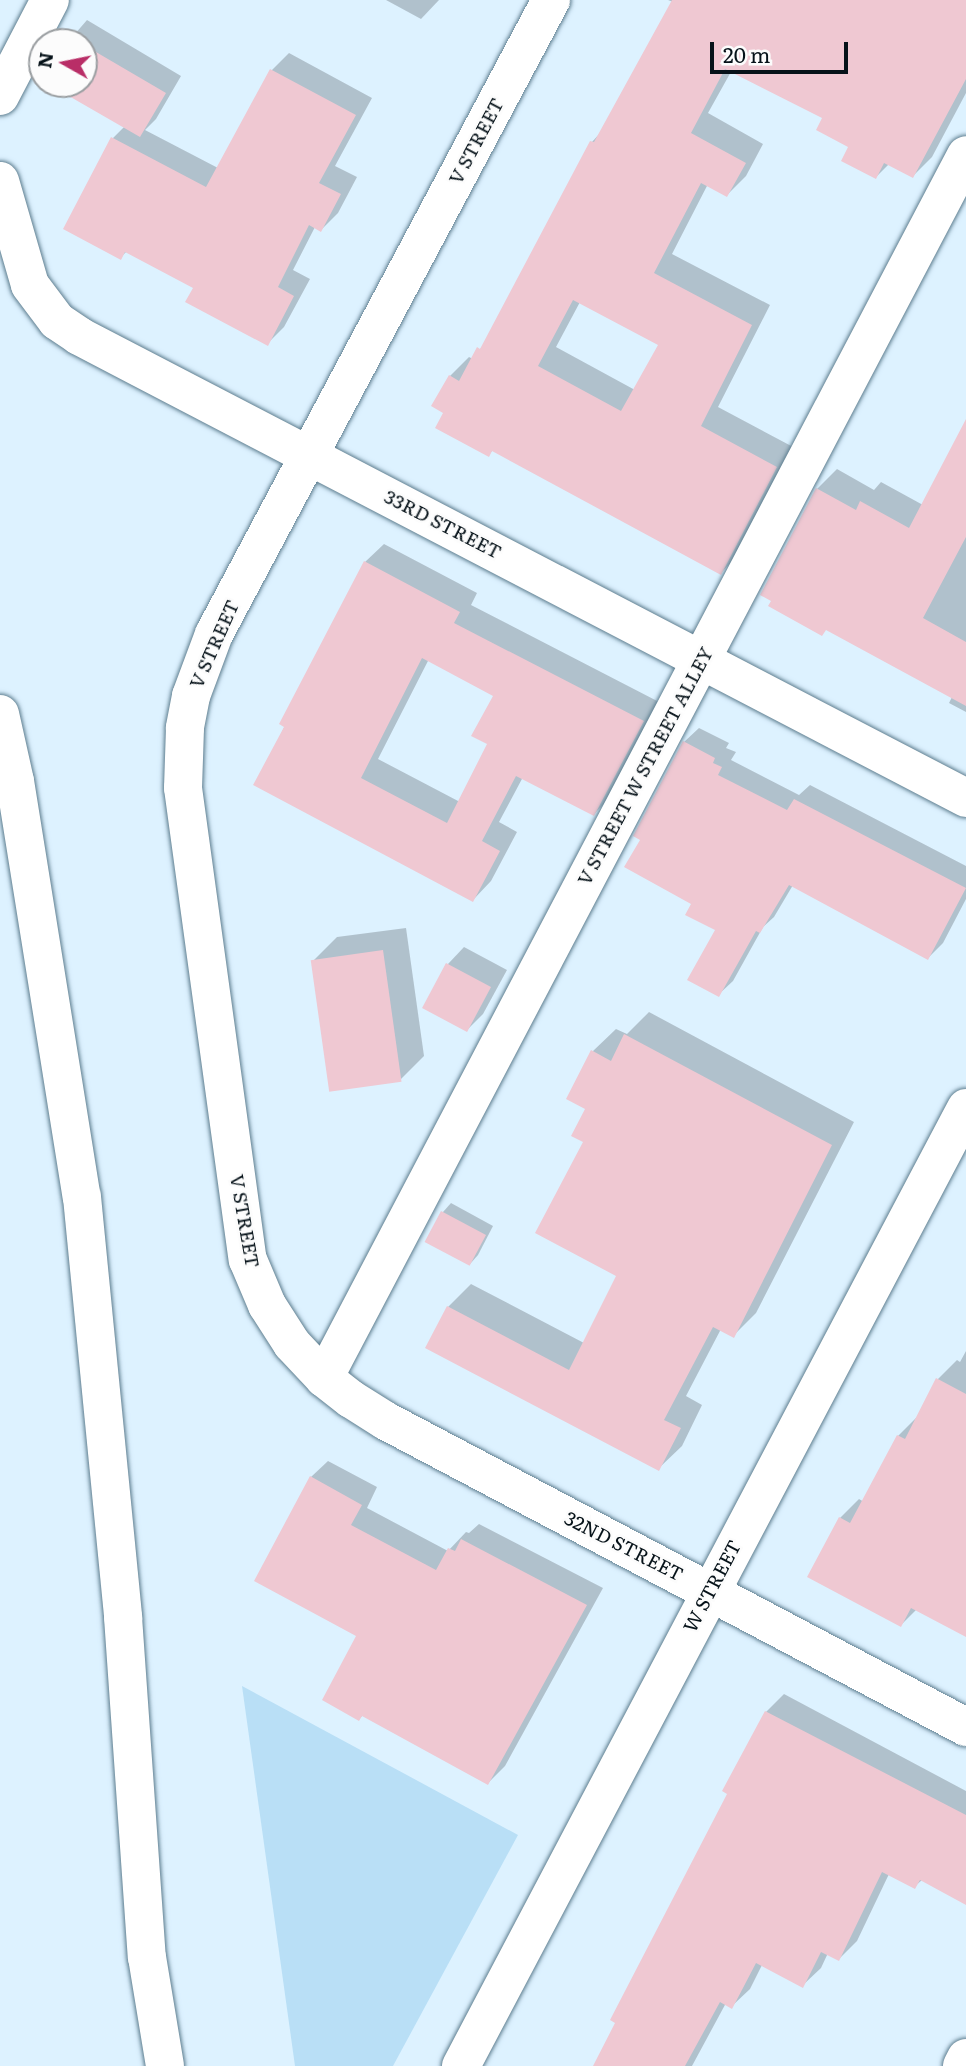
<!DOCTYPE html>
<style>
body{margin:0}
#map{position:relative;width:966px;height:2066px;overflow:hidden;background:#ddf2ff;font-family:Literata,serif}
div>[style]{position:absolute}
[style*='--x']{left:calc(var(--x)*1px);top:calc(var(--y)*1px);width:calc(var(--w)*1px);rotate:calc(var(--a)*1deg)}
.green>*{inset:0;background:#b9dff6}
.shadow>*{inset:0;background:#0003}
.building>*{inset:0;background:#efc8d2;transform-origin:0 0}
.roads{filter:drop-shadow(0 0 2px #5d7d8f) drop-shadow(0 0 2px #5d7d8f)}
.minor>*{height:38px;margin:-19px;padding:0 19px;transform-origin:19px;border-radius:19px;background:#fff}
.highway>*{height:38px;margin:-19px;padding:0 19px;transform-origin:19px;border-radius:19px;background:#fff}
span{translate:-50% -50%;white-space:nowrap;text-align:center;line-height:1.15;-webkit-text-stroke:5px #fcfcfc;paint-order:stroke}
.street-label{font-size:19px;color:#061219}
.north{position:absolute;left:28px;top:28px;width:70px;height:70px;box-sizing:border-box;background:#fcfcfc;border:2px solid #9a9ea1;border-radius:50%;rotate:279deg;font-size:19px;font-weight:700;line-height:28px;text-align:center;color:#061219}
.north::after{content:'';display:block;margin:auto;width:24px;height:32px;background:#b92e67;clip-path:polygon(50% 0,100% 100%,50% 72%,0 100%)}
.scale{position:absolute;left:710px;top:42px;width:138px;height:32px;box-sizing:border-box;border:4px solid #061219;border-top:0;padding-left:9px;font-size:21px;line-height:24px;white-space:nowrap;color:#061219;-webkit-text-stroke:5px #fcfcfc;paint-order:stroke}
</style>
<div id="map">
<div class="green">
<div style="clip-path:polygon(242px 1686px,518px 1835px,393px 2066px,295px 2066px)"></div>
</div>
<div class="shadow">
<div style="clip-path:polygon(386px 0,439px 0,421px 19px)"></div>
<div style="clip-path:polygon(evenodd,668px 0,966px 0,966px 93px,932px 157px,913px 176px,889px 164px,876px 177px,825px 118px,732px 70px,708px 113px,763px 144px,746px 176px,727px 195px,708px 184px,672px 254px,770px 305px,718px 407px,795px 448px,739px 554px,721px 573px,493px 450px,489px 454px,446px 412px,450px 376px,469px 357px,473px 359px,487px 340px,592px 142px,601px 132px,673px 2px,668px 0,580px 302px,660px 344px,635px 390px,556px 347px,580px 302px)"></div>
<div style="clip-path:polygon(87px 20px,181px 76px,156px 119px,145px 130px,218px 168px,272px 70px,289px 53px,372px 98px,335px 166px,357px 177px,338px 213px,321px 230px,315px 227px,293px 270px,310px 279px,284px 327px,267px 344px,195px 287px,127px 251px,120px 258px,113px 138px,125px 126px,52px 84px,84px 84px,84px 42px,68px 42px)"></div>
<div style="clip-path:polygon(966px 423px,966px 712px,949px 703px,952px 697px,817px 489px,837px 469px,874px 490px,881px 482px,923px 505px)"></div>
<div style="clip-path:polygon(evenodd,384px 544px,477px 593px,471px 605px,661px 703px,612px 796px,594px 814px,523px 777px,499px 822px,517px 832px,491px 881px,473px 900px,256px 785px,365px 562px,384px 544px,429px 659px,495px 695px,489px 744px,460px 802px,378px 759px,429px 659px)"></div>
<div style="clip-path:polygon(699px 728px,729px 743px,726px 748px,736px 752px,731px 760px,799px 795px,810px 785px,966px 866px,966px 899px,943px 943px,928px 958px,793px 885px,774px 917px,763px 927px,733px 981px,718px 995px,717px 930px,642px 839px,684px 742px)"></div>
<div style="clip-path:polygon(406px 928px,424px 1056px,400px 1080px,313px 961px,337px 937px)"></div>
<div style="clip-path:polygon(464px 947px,507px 970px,483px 1014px,467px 1030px,448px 964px)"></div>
<div style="clip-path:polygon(649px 1012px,854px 1122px,756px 1313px,733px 1336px,721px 1329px,686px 1396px,702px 1405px,682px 1446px,659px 1468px,448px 1307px,471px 1284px,584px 1343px,618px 1275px,585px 1141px,593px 1051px,616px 1029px,627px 1034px)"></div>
<div style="clip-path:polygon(451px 1203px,493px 1226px,478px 1255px,470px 1264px,427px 1241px,443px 1212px)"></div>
<div style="clip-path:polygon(966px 1351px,966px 1635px,917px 1609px,901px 1625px,840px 1518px,859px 1499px,864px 1502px,898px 1436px,917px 1417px,938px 1379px,957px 1360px,960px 1362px)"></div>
<div style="clip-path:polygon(328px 1461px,377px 1487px,367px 1508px,448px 1551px,466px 1532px,469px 1533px,479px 1524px,603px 1588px,505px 1766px,488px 1783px,363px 1715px,359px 1719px,358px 1636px,311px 1477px)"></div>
<div style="clip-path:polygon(784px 1694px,966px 1791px,966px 1903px,922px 1880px,914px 1887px,889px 1874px,857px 1941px,839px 1959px,828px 1953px,821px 1968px,803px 1985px,762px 1965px,750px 1989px,732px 2006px,726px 2003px,692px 2066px,595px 2066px,730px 1793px,766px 1712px)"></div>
</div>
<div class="building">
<div style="clip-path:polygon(evenodd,672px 0,966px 0,966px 79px,913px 178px,884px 163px,876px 179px,841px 161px,848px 147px,816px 130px,822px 118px,725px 69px,691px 133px,746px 163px,727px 197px,701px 183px,654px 273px,752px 325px,701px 426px,777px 467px,721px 575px,492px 451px,489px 457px,435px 428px,443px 413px,431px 406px,449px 375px,459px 381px,477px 347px,480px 349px,590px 141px,594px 142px,672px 0,573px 300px,658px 345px,621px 411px,538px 366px,573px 300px)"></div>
<div style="clip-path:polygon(84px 45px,166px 93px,140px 137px,48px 84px,84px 84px)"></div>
<div style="clip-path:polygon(270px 69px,356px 115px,319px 183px,341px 194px,321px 232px,309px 225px,278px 287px,294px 296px,268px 346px,185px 302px,193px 288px,125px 252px,121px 260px,63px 229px,111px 137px,206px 187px)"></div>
<div style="clip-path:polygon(966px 419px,966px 537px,923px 618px,966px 642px,966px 706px,826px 630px,822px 636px,768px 606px,771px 601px,760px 595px,816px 488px,856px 510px,860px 501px,909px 528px)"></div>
<div style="clip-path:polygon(evenodd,364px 561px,460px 612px,454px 623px,644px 721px,594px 816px,516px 776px,482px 841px,500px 851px,473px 902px,253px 785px,284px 727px,279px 724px,364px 561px,422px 658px,493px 696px,471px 736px,487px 744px,447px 823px,361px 778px,422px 658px)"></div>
<div style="clip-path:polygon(683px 741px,715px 758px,713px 763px,722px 767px,718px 775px,787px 810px,794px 799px,966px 888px,928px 960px,789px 885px,760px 933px,756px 931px,719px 997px,687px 980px,715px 930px,685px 915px,691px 904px,624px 867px,640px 840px,633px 836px)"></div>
<div style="left:383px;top:950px;width:133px;height:73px;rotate:82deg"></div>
<div style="left:446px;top:963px;width:51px;height:51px;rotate:28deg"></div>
<div style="clip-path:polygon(624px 1034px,832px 1145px,734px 1338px,713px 1327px,664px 1420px,681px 1428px,659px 1471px,425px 1348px,447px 1306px,569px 1370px,616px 1276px,535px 1233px,583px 1142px,571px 1136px,585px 1109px,566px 1099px,591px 1050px,611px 1061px)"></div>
<div style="left:441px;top:1211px;width:51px;height:35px;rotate:28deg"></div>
<div style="clip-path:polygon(936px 1378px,966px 1394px,966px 1637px,911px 1608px,901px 1627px,807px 1577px,839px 1517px,850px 1523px,897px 1435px,905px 1439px)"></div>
<div style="clip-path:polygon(310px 1476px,362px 1505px,351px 1525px,436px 1570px,448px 1548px,455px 1551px,461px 1539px,587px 1605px,488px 1785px,362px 1716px,359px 1721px,322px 1700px,356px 1636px,254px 1581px)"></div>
<div style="clip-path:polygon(765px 1711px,966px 1815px,966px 1905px,920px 1880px,915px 1889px,882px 1872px,839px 1961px,821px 1952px,803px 1988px,756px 1963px,732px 2009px,720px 2002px,685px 2066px,593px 2066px,615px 2023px,610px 2020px,727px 1794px,722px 1791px)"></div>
</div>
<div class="roads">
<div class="minor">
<div style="--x:551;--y:0;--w:718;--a:117.99"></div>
<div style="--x:214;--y:634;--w:66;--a:110.4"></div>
<div style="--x:191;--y:696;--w:33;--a:101"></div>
<div style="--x:185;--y:728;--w:60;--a:91.9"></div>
<div style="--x:183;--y:788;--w:476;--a:82.2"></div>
<div style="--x:248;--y:1260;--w:49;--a:67.1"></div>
<div style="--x:267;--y:1305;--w:46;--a:57.3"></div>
<div style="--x:292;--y:1344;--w:47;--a:46.7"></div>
<div style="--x:324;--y:1378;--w:34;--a:38"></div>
<div style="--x:351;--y:1399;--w:41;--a:32.2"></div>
<div style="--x:386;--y:1421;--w:656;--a:27.82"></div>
<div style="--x:0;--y:96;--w:108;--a:-62.5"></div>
<div style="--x:0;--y:181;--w:108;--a:73.9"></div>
<div style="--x:30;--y:285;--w:45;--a:53.1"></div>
<div style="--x:57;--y:321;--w:27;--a:34"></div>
<div style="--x:79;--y:336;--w:1000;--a:27.51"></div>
<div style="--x:324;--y:1378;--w:1381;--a:-62.3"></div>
<div style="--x:461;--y:2066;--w:1083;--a:-62.2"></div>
<div style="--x:962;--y:2066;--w:9;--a:-63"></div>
</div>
<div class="highway">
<div style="--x:0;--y:714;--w:69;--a:77.4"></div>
<div style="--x:15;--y:781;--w:421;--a:80.9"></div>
<div style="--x:82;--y:1197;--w:422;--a:84.4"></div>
<div style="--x:123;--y:1617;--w:341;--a:86"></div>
<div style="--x:147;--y:1957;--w:110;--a:80.6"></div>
</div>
</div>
<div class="street-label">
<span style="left:476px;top:141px;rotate:-62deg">V STREET</span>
<span style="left:443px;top:524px;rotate:27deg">33RD STREET</span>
<span style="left:214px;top:644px;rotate:-66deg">V STREET</span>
<span style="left:645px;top:766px;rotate:-62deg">V STREET W STREET ALLEY</span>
<span style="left:245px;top:1221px;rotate:80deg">V STREET</span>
<span style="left:624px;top:1546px;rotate:27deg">32ND STREET</span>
<span style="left:712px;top:1586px;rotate:-62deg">W STREET</span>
</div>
<div class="north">N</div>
<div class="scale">20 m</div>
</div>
